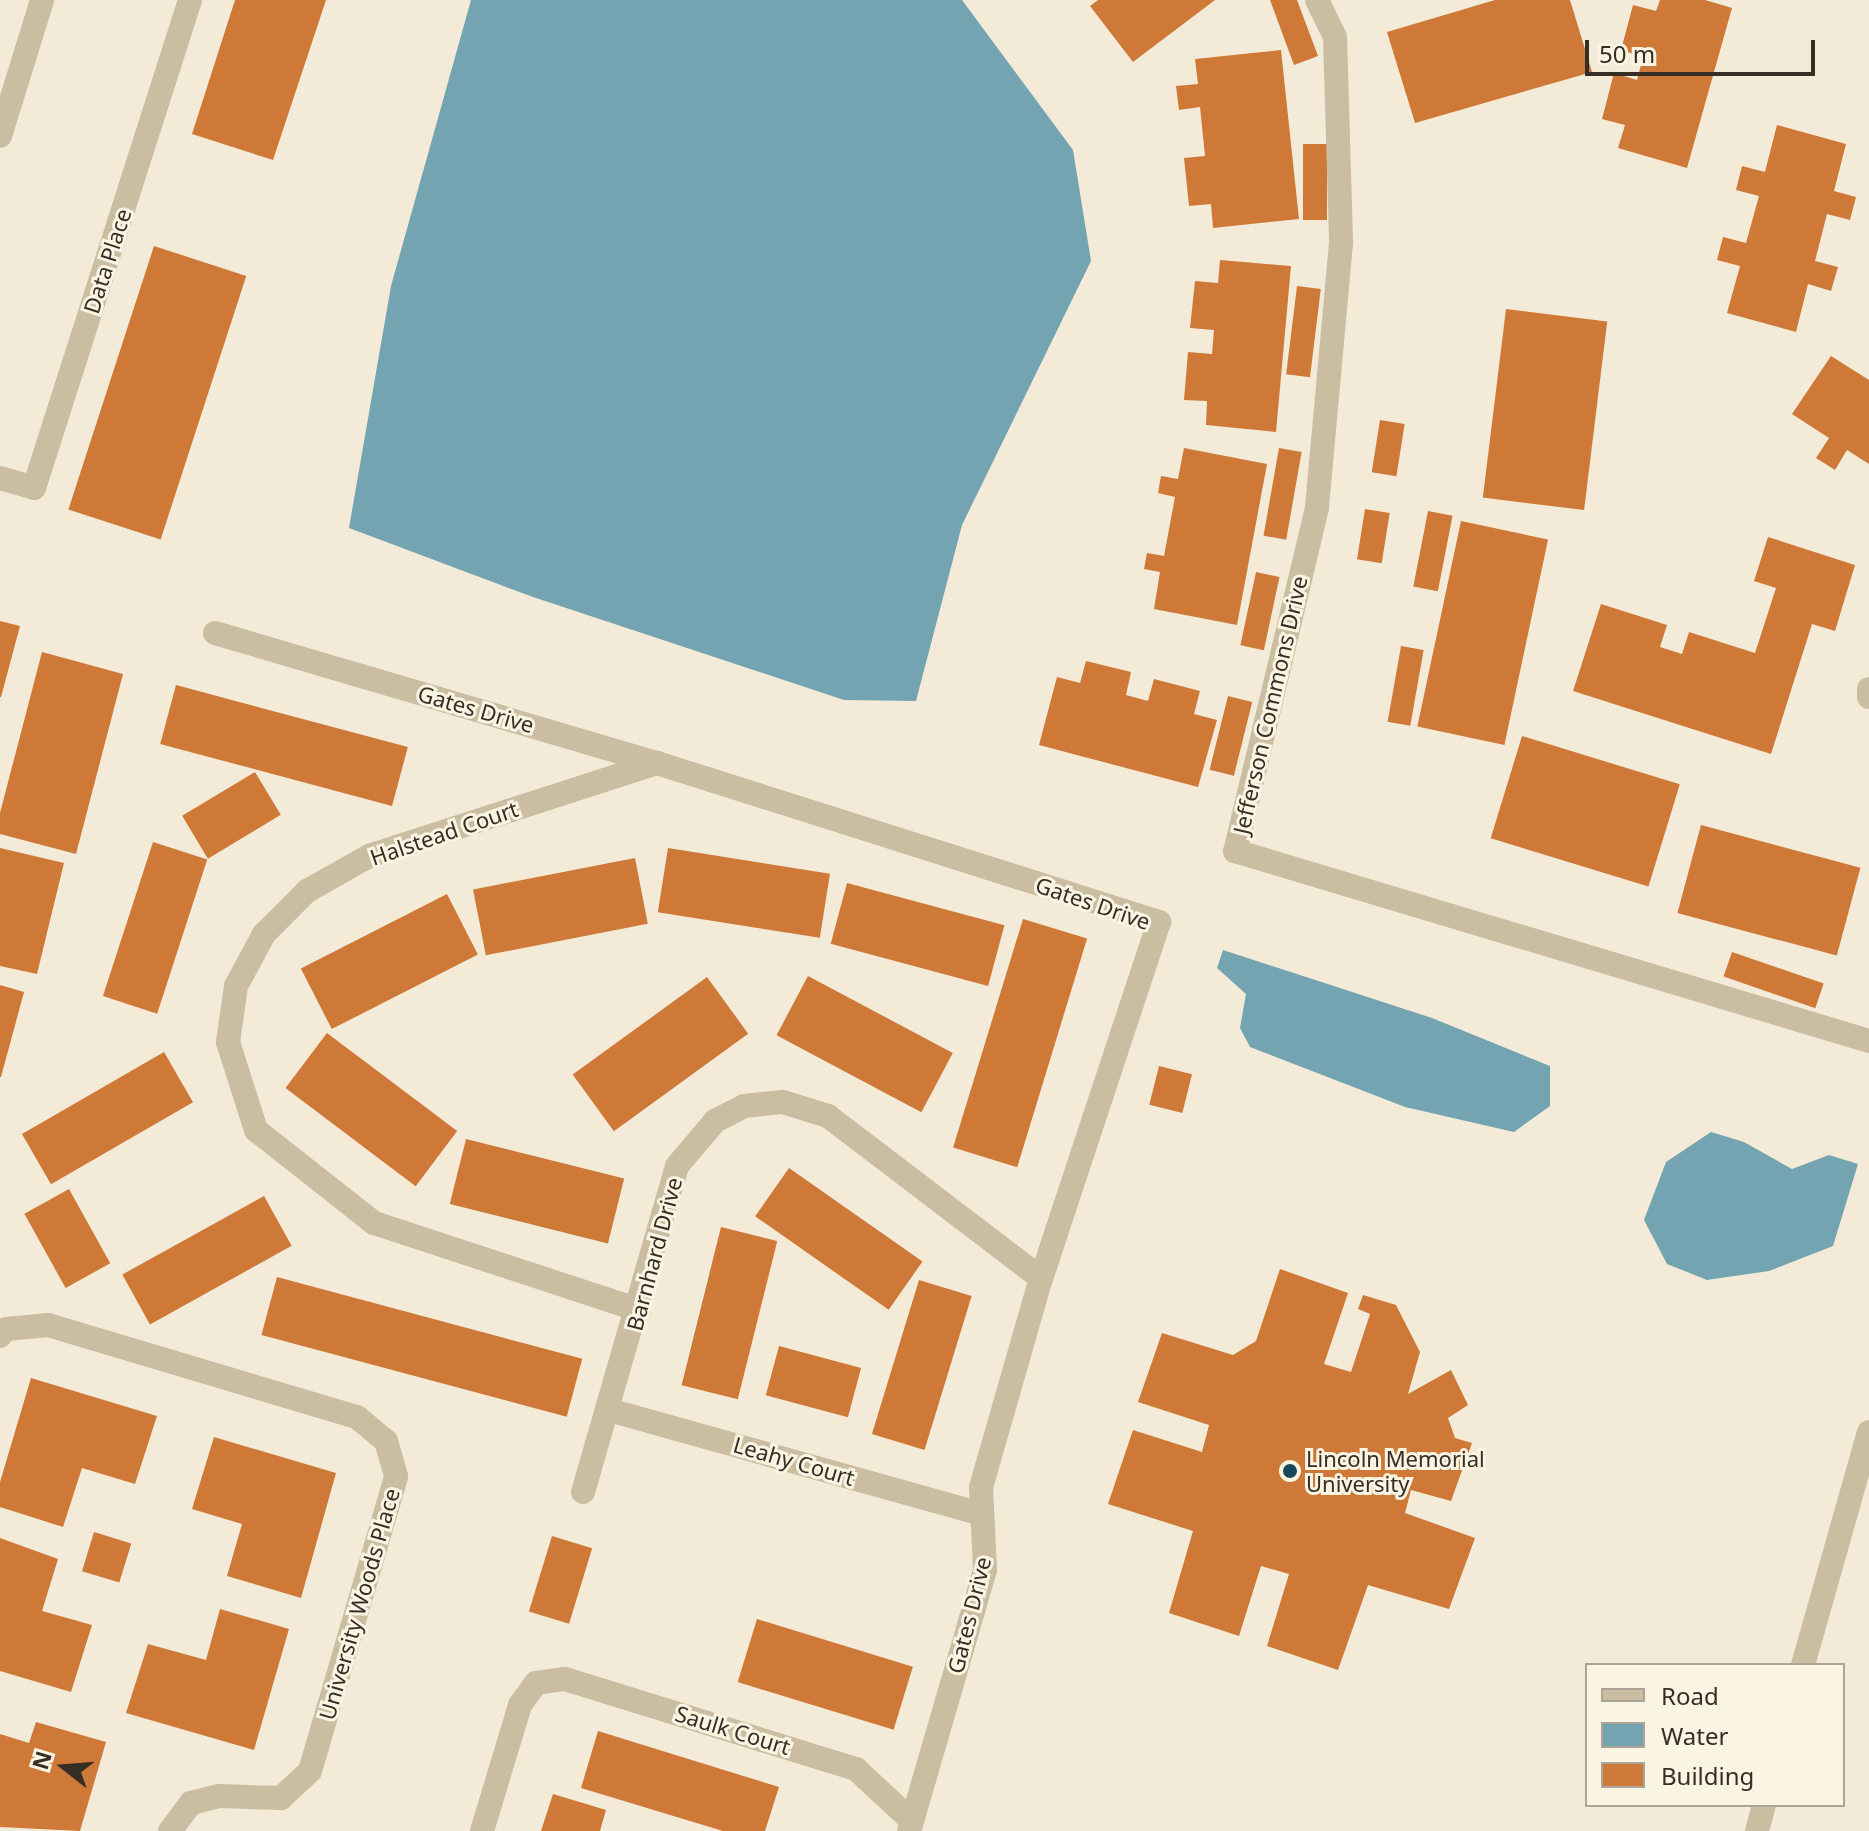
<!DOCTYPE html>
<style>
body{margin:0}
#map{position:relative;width:1869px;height:1831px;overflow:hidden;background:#f3ebd7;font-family:"Noto Sans",sans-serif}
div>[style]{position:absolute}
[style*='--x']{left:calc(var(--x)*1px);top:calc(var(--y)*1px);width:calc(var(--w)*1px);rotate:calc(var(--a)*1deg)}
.water>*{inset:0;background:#74a4b2}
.building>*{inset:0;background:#cf7939;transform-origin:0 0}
.minor>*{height:24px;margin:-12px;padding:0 12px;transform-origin:12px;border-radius:12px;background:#cbbda2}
.dots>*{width:22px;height:22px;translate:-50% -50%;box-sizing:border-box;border:4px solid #faf4e3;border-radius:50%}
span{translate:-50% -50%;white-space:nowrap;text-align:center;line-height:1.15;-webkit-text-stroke:6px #faf4e3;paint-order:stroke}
.street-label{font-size:22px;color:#362d25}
.poi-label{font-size:22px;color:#362d25}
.left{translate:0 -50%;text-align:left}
.legend{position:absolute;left:1585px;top:1663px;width:260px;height:144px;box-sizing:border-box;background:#faf4e3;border:2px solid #aca497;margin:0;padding:10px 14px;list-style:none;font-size:24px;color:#362d25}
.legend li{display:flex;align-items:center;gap:16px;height:40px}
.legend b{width:40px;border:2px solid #aca497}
.north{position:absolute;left:24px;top:1727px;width:80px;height:80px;-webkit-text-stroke:6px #faf4e3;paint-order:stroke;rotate:287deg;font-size:22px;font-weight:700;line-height:32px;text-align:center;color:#362d25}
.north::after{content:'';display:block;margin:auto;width:28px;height:36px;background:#362d25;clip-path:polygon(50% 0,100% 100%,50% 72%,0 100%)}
.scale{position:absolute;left:1585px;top:40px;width:230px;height:36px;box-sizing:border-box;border:4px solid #362d25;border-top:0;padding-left:10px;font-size:24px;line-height:28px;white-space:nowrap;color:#362d25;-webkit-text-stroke:6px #faf4e3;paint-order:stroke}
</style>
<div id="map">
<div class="water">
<div style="clip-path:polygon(471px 0,962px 0,1073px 150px,1091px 261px,962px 525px,916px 701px,844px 700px,533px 597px,349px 528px,391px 286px)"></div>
<div style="clip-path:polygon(1223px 950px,1432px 1018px,1550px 1066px,1550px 1106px,1514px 1132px,1405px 1107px,1250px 1047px,1240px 1028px,1246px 994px,1217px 968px)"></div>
<div style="clip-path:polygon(1711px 1132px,1744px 1142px,1792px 1169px,1829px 1155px,1858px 1164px,1833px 1246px,1769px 1271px,1707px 1280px,1667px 1264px,1644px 1220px,1666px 1162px)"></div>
</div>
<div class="building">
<div style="clip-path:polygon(235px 0,326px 0,273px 160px,192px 134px)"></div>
<div style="clip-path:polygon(1098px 0,1215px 0,1133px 62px,1090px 6px)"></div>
<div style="clip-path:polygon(1270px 0,1297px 0,1318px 56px,1294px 65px)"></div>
<div style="clip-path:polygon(1495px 0,1570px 0,1592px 72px,1415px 123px,1387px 32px)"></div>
<div style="clip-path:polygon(1660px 0,1705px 0,1732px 8px,1687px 168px,1618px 148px,1625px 125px,1602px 119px,1614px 73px,1637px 80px,1643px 57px,1621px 50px,1633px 5px,1656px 11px)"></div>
<div style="clip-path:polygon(1281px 50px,1299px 219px,1213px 228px,1211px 204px,1189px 206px,1184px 158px,1205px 156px,1200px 107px,1179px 110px,1176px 86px,1198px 84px,1195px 59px)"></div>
<div style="clip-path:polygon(1777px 125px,1846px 144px,1834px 191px,1856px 197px,1850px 220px,1827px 214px,1815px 261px,1838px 267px,1831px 291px,1808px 284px,1796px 332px,1727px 313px,1740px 266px,1717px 260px,1723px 237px,1746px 243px,1759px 196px,1736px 190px,1742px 166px,1765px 172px)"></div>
<div style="left:1303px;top:144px;width:24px;height:76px"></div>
<div style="left:154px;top:246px;width:97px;height:277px;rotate:18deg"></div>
<div style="clip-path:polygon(1220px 260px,1291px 266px,1276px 432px,1206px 425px,1207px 401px,1184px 400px,1188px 352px,1212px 354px,1214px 330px,1190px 328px,1195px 281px,1218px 283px)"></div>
<div style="left:1297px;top:286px;width:24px;height:89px;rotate:7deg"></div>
<div style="left:1506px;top:309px;width:102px;height:190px;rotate:7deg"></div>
<div style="clip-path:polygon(1831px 356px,1869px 380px,1869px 464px,1847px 450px,1835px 470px,1816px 458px,1829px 438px,1792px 414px)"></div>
<div style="left:1380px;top:420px;width:25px;height:53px;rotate:9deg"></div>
<div style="clip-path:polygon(1184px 448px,1267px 464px,1237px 625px,1154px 609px,1160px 572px,1144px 569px,1147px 553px,1164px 556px,1175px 497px,1158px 493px,1161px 476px,1178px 479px)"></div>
<div style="left:1279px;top:448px;width:23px;height:89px;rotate:10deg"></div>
<div style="left:1365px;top:509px;width:25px;height:51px;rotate:9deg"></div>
<div style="left:1428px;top:511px;width:25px;height:77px;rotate:11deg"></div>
<div style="left:1461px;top:521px;width:89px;height:210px;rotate:12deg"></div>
<div style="clip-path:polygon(1768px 537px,1855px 565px,1835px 631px,1812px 624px,1771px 754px,1573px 691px,1601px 604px,1667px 625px,1660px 647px,1682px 654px,1689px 632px,1755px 653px,1776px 588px,1754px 581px)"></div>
<div style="left:1256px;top:572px;width:24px;height:75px;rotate:12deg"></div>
<div style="clip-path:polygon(0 621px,20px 626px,1px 697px,0 697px)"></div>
<div style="left:1401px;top:646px;width:23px;height:77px;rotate:10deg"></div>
<div style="clip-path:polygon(42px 652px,123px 674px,76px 854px,0 834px,0 813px)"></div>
<div style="clip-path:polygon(1086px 661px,1131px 672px,1126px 695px,1148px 701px,1154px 679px,1200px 691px,1194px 714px,1217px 720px,1198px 787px,1039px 745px,1057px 677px,1080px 683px)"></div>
<div style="left:176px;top:685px;width:240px;height:61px;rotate:15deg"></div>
<div style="left:1228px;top:696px;width:25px;height:76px;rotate:14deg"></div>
<div style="left:1522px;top:736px;width:165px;height:107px;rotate:17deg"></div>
<div style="left:255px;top:772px;width:50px;height:85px;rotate:59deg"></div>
<div style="left:1701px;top:825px;width:165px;height:91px;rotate:15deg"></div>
<div style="left:153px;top:842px;width:57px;height:162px;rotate:18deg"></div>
<div style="clip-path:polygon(0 848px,64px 863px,37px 974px,0 966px)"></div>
<div style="left:668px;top:848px;width:164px;height:65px;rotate:9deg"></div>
<div style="left:635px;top:858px;width:67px;height:165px;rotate:79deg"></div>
<div style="left:847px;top:883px;width:163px;height:63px;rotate:15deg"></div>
<div style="left:447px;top:894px;width:68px;height:164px;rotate:63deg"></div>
<div style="left:1023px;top:919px;width:67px;height:239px;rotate:17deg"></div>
<div style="left:1732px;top:952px;width:97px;height:26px;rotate:19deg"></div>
<div style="left:808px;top:976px;width:164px;height:67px;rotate:28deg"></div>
<div style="left:707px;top:977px;width:70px;height:166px;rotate:54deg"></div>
<div style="clip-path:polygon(0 985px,24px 992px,1px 1077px,0 1077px)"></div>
<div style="left:327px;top:1033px;width:163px;height:69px;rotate:37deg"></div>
<div style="left:164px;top:1052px;width:58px;height:164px;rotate:60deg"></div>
<div style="left:1159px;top:1066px;width:34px;height:40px;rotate:14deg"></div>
<div style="left:466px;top:1139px;width:163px;height:67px;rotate:14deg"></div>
<div style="left:789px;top:1168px;width:163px;height:59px;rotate:35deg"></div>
<div style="left:69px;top:1189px;width:85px;height:51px;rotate:61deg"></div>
<div style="left:264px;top:1196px;width:57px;height:162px;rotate:61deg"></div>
<div style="left:721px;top:1227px;width:58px;height:163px;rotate:14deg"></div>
<div style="clip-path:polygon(1280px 1269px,1348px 1293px,1324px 1364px,1351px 1372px,1370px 1314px,1358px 1309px,1363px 1295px,1396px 1305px,1420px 1352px,1408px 1394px,1451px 1370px,1468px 1405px,1448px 1418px,1455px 1438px,1472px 1443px,1451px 1501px,1411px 1490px,1405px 1513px,1475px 1538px,1449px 1609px,1368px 1585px,1338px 1670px,1267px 1646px,1289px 1574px,1261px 1566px,1239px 1636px,1169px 1613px,1193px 1531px,1108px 1504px,1133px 1430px,1202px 1452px,1209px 1425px,1138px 1402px,1162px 1333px,1233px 1355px,1256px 1341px)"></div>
<div style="left:277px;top:1277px;width:316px;height:60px;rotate:15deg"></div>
<div style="left:919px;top:1280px;width:55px;height:161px;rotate:17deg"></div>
<div style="left:779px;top:1346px;width:85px;height:51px;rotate:15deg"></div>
<div style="clip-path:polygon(31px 1378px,157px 1416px,135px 1484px,82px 1468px,63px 1527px,0 1507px,0 1482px)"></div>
<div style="clip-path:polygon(214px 1437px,336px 1473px,301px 1598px,227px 1576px,242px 1524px,192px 1509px)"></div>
<div style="left:94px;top:1532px;width:39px;height:41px;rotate:17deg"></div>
<div style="left:552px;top:1536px;width:42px;height:79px;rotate:17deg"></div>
<div style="clip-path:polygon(0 1538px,58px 1559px,42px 1611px,92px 1625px,71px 1692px,0 1671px)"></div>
<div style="clip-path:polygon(220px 1609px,289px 1629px,254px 1750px,126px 1713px,148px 1644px,206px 1660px)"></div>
<div style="left:757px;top:1619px;width:163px;height:66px;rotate:17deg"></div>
<div style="clip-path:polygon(36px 1722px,106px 1742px,80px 1831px,0 1827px,0 1734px,29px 1743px)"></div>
<div style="clip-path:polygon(598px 1731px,779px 1787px,765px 1831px,723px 1831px,581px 1788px)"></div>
<div style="clip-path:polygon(553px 1794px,606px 1810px,600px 1831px,541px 1831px)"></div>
</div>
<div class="minor">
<div style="--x:1317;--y:0;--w:41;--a:64.1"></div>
<div style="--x:1335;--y:37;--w:206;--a:88.3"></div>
<div style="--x:1341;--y:243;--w:266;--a:95.2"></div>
<div style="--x:1317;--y:508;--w:353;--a:103.4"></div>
<div style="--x:1235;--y:851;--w:662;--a:16.68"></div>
<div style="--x:0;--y:136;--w:142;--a:-72.8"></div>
<div style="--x:0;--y:478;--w:35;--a:16"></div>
<div style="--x:34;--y:488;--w:512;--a:-72.27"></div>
<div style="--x:215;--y:633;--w:461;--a:16.4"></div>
<div style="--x:657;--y:763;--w:527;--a:17.57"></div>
<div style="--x:1159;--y:922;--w:375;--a:108.3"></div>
<div style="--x:1041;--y:1278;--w:217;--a:106"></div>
<div style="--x:981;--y:1487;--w:83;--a:87.2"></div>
<div style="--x:985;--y:1570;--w:272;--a:106.2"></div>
<div style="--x:1869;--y:689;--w:8;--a:90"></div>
<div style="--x:639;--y:1310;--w:279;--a:-161.8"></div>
<div style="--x:374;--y:1223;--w:150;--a:-141.8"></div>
<div style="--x:256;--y:1130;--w:92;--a:-107.7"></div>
<div style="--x:228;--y:1042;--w:57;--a:-81.9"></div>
<div style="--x:236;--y:986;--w:59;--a:-61.7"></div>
<div style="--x:264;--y:934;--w:61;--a:-45"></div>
<div style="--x:307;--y:891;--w:71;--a:-29.4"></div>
<div style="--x:369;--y:856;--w:303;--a:-17.9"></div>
<div style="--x:0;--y:1336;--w:9;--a:-49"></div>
<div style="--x:6;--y:1329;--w:42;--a:-5.4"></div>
<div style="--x:48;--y:1325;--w:322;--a:16.6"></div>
<div style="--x:357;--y:1417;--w:38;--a:40"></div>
<div style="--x:386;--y:1441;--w:37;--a:74"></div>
<div style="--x:396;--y:1477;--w:306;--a:106.3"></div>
<div style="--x:310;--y:1771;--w:40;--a:137"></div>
<div style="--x:281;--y:1798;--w:62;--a:-178.2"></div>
<div style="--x:219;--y:1796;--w:29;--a:166"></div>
<div style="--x:191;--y:1803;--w:35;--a:127"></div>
<div style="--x:609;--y:1410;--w:383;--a:15.6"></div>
<div style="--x:583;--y:1492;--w:339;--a:-73.9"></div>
<div style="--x:677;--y:1166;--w:59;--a:-49.8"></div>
<div style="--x:715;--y:1121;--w:33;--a:-27"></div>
<div style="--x:744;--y:1106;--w:39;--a:-6"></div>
<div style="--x:783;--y:1102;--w:47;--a:17.3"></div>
<div style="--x:828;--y:1116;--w:268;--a:37.3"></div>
<div style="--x:1803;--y:1665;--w:242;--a:-74.2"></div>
<div style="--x:482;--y:1831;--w:132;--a:-73.2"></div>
<div style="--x:520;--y:1705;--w:27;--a:-54"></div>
<div style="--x:536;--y:1683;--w:29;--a:-8"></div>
<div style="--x:565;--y:1679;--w:305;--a:17.2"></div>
<div style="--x:856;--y:1769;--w:76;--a:42.9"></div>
<div style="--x:1757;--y:1831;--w:27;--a:-75"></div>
</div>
<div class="dots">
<div style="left:1290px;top:1471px;background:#18495a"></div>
</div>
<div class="street-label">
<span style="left:107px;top:261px;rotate:-72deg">Data Place</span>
<span style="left:1270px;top:705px;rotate:-77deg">Jefferson Commons Drive</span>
<span style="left:476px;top:709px;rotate:16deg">Gates Drive</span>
<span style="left:444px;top:833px;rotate:-19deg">Halstead Court</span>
<span style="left:1093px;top:903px;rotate:19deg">Gates Drive</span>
<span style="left:654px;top:1254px;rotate:-75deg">Barnhard Drive</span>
<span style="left:794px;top:1461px;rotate:16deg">Leahy Court</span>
<span style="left:359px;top:1604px;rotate:-74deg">University Woods Place</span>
<span style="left:969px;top:1615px;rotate:-76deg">Gates Drive</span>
<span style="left:733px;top:1730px;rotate:17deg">Saulk Court</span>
</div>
<div class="poi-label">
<span class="left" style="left:1306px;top:1471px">Lincoln Memorial<br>University</span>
</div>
<ul class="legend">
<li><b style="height:10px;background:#cbbda2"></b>Road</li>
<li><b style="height:22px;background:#74a4b2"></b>Water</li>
<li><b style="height:22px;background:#cf7939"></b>Building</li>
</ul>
<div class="north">N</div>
<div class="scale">50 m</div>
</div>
